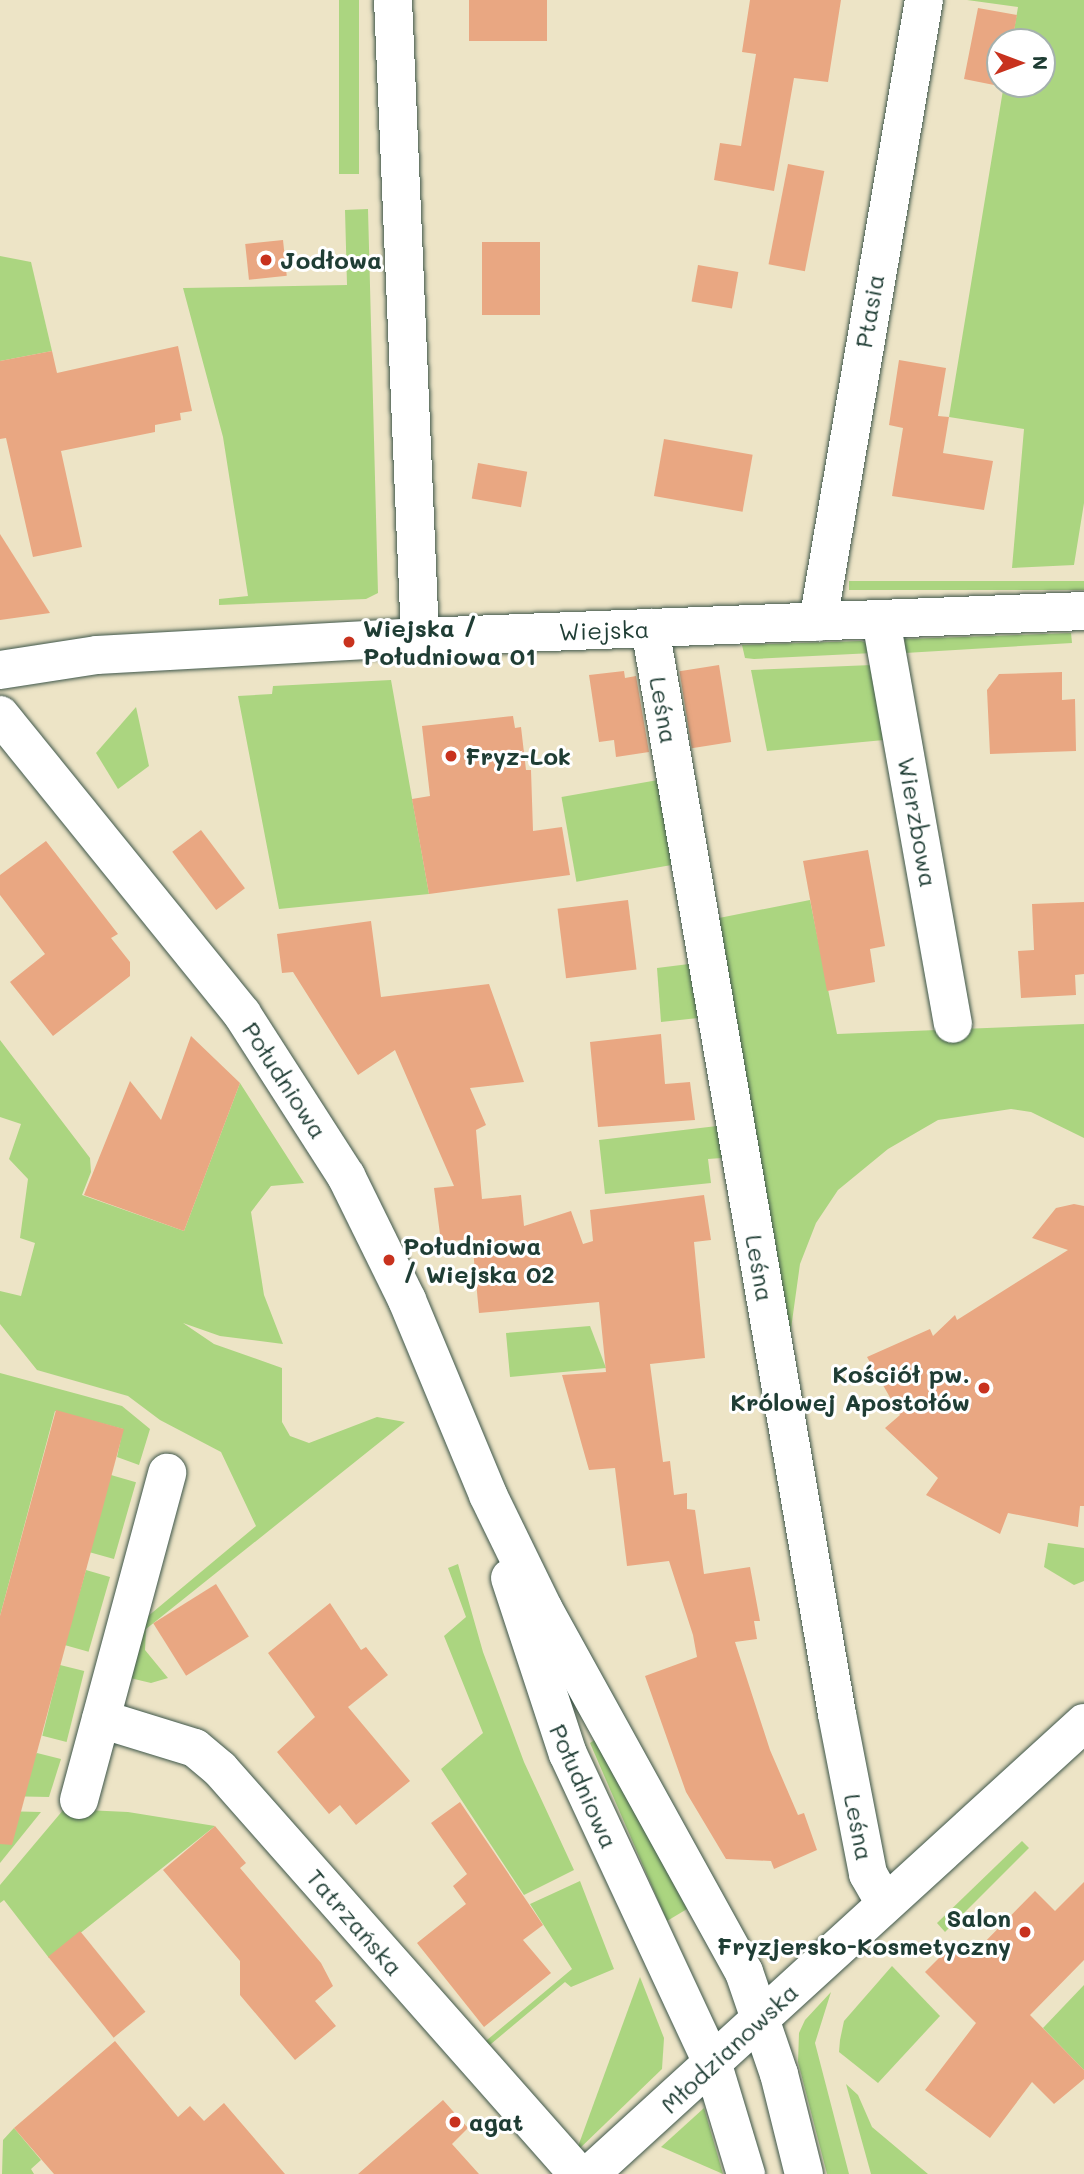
<!DOCTYPE html>
<meta charset="utf-8">
<style>
body{margin:0}
#map{position:relative;width:1084px;height:2174px;overflow:hidden;background:#ede4c6;font-family:Mali,sans-serif}
div>[style]{position:absolute}
[style*='--x']{left:calc(var(--x)*1px);top:calc(var(--y)*1px);width:calc(var(--w)*1px);rotate:calc(var(--a)*1deg)}
.green>*{inset:0;background:#abd580;transform-origin:0 0}
.building>*{inset:0;background:#e9a782;transform-origin:0 0}
.roads{filter:drop-shadow(0 0 2px #3e564a) drop-shadow(0 0 2px #3e564a)}
.minor>*{height:38px;margin:-19px;padding:0 19px;transform-origin:19px;border-radius:19px;background:#fff}
.tertiary>*{height:38px;margin:-19px;padding:0 19px;transform-origin:19px;border-radius:19px;background:#fff}
.dots>*{width:19px;height:19px;translate:-50% -50%;box-sizing:border-box;border:4px solid #fff;border-radius:50%}
span{translate:-50% -50%;white-space:nowrap;text-align:center;line-height:1.15;-webkit-text-stroke:6px #fff;paint-order:stroke}
.poi-label{font-size:24px;color:#1f3d34;font-weight:700}
.left{translate:0 -50%;text-align:left}
.right{translate:-100% -50%;text-align:right}
.street-label{font-size:24px;color:#1f3d34}
.north{position:absolute;left:986px;top:28px;width:70px;height:70px;box-sizing:border-box;background:#fff;border:2px solid #a5b1ae;border-radius:50%;rotate:90deg;font-size:19px;font-weight:700;line-height:28px;text-align:center;color:#1f3d34}
.north::after{content:'';display:block;margin:auto;width:24px;height:32px;background:#c8321e;clip-path:polygon(50% 0,100% 100%,50% 72%,0 100%)}
</style>
<div id="map">
<div class="green">
<div style="left:339px;top:0;width:20px;height:174px"></div>
<div style="clip-path:polygon(967px 0,1084px 0,1084px 503px,1074px 565px,1012px 568px,1024px 429px,949px 417px,1004px 84px,1042px 84px,1042px 42px,1012px 42px,1018px 7px)"></div>
<div style="clip-path:polygon(368px 209px,378px 593px,366px 599px,219px 605px,219px 599px,248px 596px,223px 437px,183px 288px,347px 285px,345px 210px)"></div>
<div style="clip-path:polygon(0 256px,31px 262px,52px 351px,0 361px)"></div>
<div style="left:1084px;top:581px;width:9px;height:235px;rotate:90deg"></div>
<div style="clip-path:polygon(1071px 633px,1072px 643px,905px 653px,905px 639px)"></div>
<div style="clip-path:polygon(861px 641px,870px 644px,873px 653px,754px 659px,745px 658px,742px 645px)"></div>
<div style="clip-path:polygon(872px 665px,884px 740px,767px 751px,751px 670px)"></div>
<div style="clip-path:polygon(391px 680px,429px 894px,279px 909px,238px 696px,272px 694px,273px 686px)"></div>
<div style="clip-path:polygon(136px 707px,149px 766px,118px 789px,96px 753px)"></div>
<div style="left:658px;top:780px;width:86px;height:98px;rotate:80deg"></div>
<div style="clip-path:polygon(810px 900px,837px 1034px,1084px 1024px,1084px 1138px,1031px 1112px,1011px 1109px,938px 1120px,888px 1149px,838px 1190px,816px 1223px,800px 1264px,790px 1336px,714px 919px)"></div>
<div style="clip-path:polygon(689px 964px,698px 1018px,661px 1022px,657px 968px)"></div>
<div style="clip-path:polygon(0 1040px,90px 1158px,91px 1172px,82px 1195px,184px 1231px,240px 1083px,304px 1183px,271px 1186px,251px 1212px,264px 1295px,283px 1344px,220px 1336px,183px 1323px,214px 1344px,282px 1368px,282px 1422px,290px 1436px,309px 1443px,377px 1417px,405px 1422px,146px 1629px,145px 1650px,168px 1678px,151px 1683px,130px 1678px,141px 1622px,256px 1526px,221px 1452px,160px 1420px,128px 1396px,37px 1370px,0 1324px,0 1291px,21px 1296px,35px 1243px,20px 1238px,28px 1179px,9px 1159px,21px 1124px,0 1117px)"></div>
<div style="clip-path:polygon(717px 1126px,722px 1158px,708px 1159px,711px 1183px,605px 1194px,599px 1140px)"></div>
<div style="clip-path:polygon(590px 1326px,606px 1368px,510px 1377px,506px 1333px)"></div>
<div style="clip-path:polygon(0 1373px,122px 1406px,150px 1429px,139px 1465px,117px 1457px,123px 1429px,55px 1411px,0 1616px)"></div>
<div style="left:111px;top:1475px;width:26px;height:80px;rotate:16deg"></div>
<div style="clip-path:polygon(1048px 1543px,1084px 1548px,1084px 1581px,1074px 1585px,1044px 1567px)"></div>
<div style="clip-path:polygon(458px 1564px,483px 1652px,524px 1762px,574px 1870px,524px 1895px,441px 1769px,483px 1733px,444px 1636px,466px 1617px,448px 1568px)"></div>
<div style="left:86px;top:1570px;width:25px;height:78px;rotate:16deg"></div>
<div style="left:60px;top:1665px;width:25px;height:73px;rotate:14deg"></div>
<div style="clip-path:polygon(596px 1739px,687px 1909px,667px 1921px,590px 1743px)"></div>
<div style="clip-path:polygon(37px 1753px,61px 1759px,49px 1797px,0 1796px,0 1782px)"></div>
<div style="clip-path:polygon(64px 1809px,128px 1812px,215px 1826px,49px 1958px,4px 1900px,0 1903px,0 1885px)"></div>
<div style="clip-path:polygon(0 1811px,41px 1812px,0 1863px)"></div>
<div style="clip-path:polygon(1022px 1841px,1029px 1848px,945px 1932px,937px 1923px)"></div>
<div style="clip-path:polygon(580px 1881px,614px 1969px,571px 1987px,565px 1982px,485px 2049px,481px 2045px,572px 1969px,530px 1904px)"></div>
<div style="clip-path:polygon(892px 1966px,940px 2016px,878px 2083px,839px 2052px,840px 2040px,844px 2021px)"></div>
<div style="clip-path:polygon(640px 1977px,664px 2038px,662px 2069px,576px 2152px)"></div>
<div style="clip-path:polygon(1084px 1985px,1084px 2070px,1043px 2028px)"></div>
<div style="clip-path:polygon(831px 1992px,815px 2043px,849px 2174px,827px 2174px,798px 2062px,799px 2033px,805px 2020px)"></div>
<div style="clip-path:polygon(846px 2084px,858px 2095px,872px 2127px,928px 2174px,871px 2174px)"></div>
<div style="clip-path:polygon(704px 2108px,723px 2174px,661px 2147px)"></div>
<div style="clip-path:polygon(14px 2128px,41px 2160px,31px 2169px,34px 2174px,2px 2174px,3px 2140px)"></div>
</div>
<div class="building">
<div style="left:469px;top:0;width:78px;height:41px"></div>
<div style="clip-path:polygon(750px 0,841px 0,828px 82px,794px 78px,774px 191px,714px 180px,720px 143px,741px 146px,756px 54px,742px 52px)"></div>
<div style="clip-path:polygon(978px 8px,1017px 15px,1012px 42px,1000px 42px,1004px 87px,964px 79px)"></div>
<div style="left:788px;top:164px;width:37px;height:102px;rotate:11deg"></div>
<div style="left:283px;top:240px;width:36px;height:38px;rotate:84deg"></div>
<div style="left:540px;top:242px;width:73px;height:58px;rotate:90deg"></div>
<div style="left:698px;top:265px;width:41px;height:37px;rotate:10deg"></div>
<div style="clip-path:polygon(178px 346px,192px 411px,180px 413px,181px 420px,155px 425px,155px 432px,61px 451px,82px 547px,33px 557px,6px 438px,0 439px,0 361px,52px 351px,57px 373px)"></div>
<div style="clip-path:polygon(899px 360px,946px 368px,938px 416px,949px 417px,943px 453px,993px 461px,984px 510px,892px 496px,903px 428px,889px 425px)"></div>
<div style="left:664px;top:439px;width:90px;height:58px;rotate:10deg"></div>
<div style="left:478px;top:463px;width:50px;height:36px;rotate:10deg"></div>
<div style="clip-path:polygon(0 534px,50px 613px,0 620px)"></div>
<div style="left:719px;top:665px;width:78px;height:40px;rotate:81deg"></div>
<div style="clip-path:polygon(624px 671px,625px 678px,636px 676px,649px 752px,616px 757px,614px 740px,599px 742px,589px 675px)"></div>
<div style="clip-path:polygon(1062px 672px,1062px 700px,1075px 699px,1076px 751px,990px 754px,987px 690px,999px 674px)"></div>
<div style="clip-path:polygon(513px 716px,515px 728px,521px 727px,526px 770px,531px 770px,533px 831px,562px 827px,570px 875px,429px 894px,412px 799px,430px 796px,422px 726px)"></div>
<div style="left:201px;top:830px;width:73px;height:36px;rotate:53deg"></div>
<div style="clip-path:polygon(46px 841px,118px 934px,111px 938px,130px 962px,130px 976px,53px 1036px,10px 982px,45px 954px,0 895px,0 875px)"></div>
<div style="clip-path:polygon(868px 850px,885px 946px,870px 949px,875px 982px,827px 991px,803px 861px)"></div>
<div style="left:628px;top:900px;width:70px;height:71px;rotate:83deg"></div>
<div style="clip-path:polygon(1084px 902px,1084px 974px,1075px 975px,1076px 995px,1021px 998px,1018px 951px,1034px 950px,1032px 904px)"></div>
<div style="clip-path:polygon(371px 921px,381px 997px,489px 984px,524px 1082px,470px 1088px,486px 1125px,476px 1130px,482px 1199px,521px 1195px,524px 1226px,571px 1211px,583px 1244px,593px 1241px,590px 1210px,704px 1195px,711px 1240px,694px 1242px,705px 1358px,650px 1364px,663px 1462px,670px 1461px,674px 1495px,687px 1493px,687px 1509px,695px 1510px,704px 1574px,750px 1567px,760px 1621px,754px 1621px,757px 1639px,735px 1642px,770px 1750px,798px 1815px,804px 1813px,817px 1850px,774px 1869px,771px 1861px,726px 1859px,686px 1792px,645px 1676px,697px 1657px,693px 1635px,669px 1561px,627px 1566px,615px 1468px,589px 1470px,562px 1375px,606px 1372px,599px 1302px,479px 1313px,472px 1239px,441px 1242px,434px 1188px,454px 1186px,395px 1050px,358px 1075px,293px 972px,282px 973px,277px 934px)"></div>
<div style="clip-path:polygon(661px 1034px,665px 1084px,690px 1082px,695px 1120px,598px 1127px,590px 1042px)"></div>
<div style="clip-path:polygon(191px 1036px,240px 1083px,184px 1231px,84px 1195px,130px 1081px,161px 1120px)"></div>
<div style="clip-path:polygon(1074px 1204px,1084px 1206px,1084px 1506px,1080px 1506px,1078px 1527px,1008px 1513px,1000px 1534px,926px 1495px,938px 1478px,885px 1428px,900px 1415px,867px 1357px,930px 1329px,933px 1336px,955px 1315px,957px 1320px,1068px 1250px,1032px 1238px,1056px 1208px)"></div>
<div style="clip-path:polygon(56px 1410px,124px 1429px,12px 1845px,0 1844px,0 1616px)"></div>
<div style="left:216px;top:1584px;width:62px;height:74px;rotate:58deg"></div>
<div style="clip-path:polygon(330px 1603px,361px 1650px,366px 1647px,388px 1675px,348px 1707px,410px 1781px,356px 1825px,340px 1805px,329px 1814px,277px 1752px,315px 1717px,268px 1653px)"></div>
<div style="clip-path:polygon(460px 1802px,543px 1925px,523px 1940px,551px 1973px,484px 2027px,417px 1943px,466px 1904px,453px 1886px,467px 1874px,431px 1823px)"></div>
<div style="clip-path:polygon(215px 1826px,246px 1863px,240px 1868px,321px 1963px,333px 1986px,315px 2001px,336px 2026px,295px 2060px,240px 1995px,240px 1961px,163px 1870px)"></div>
<div style="clip-path:polygon(1084px 1882px,1084px 1960px,1030px 2015px,1084px 2070px,1084px 2079px,1054px 2104px,1032px 2082px,990px 2138px,925px 2090px,976px 2023px,925px 1972px,956px 1941px,971px 1956px,1035px 1891px,1055px 1911px)"></div>
<div style="left:80px;top:1931px;width:104px;height:41px;rotate:51deg"></div>
<div style="clip-path:polygon(115px 2041px,178px 2117px,190px 2106px,204px 2121px,224px 2103px,285px 2174px,54px 2174px,14px 2128px)"></div>
<div style="clip-path:polygon(443px 2100px,468px 2128px,452px 2144px,479px 2174px,358px 2174px)"></div>
</div>
<div class="roads">
<div class="minor">
<div style="--x:393;--y:0;--w:638;--a:87.57"></div>
<div style="--x:881;--y:620;--w:410;--a:79.9"></div>
<div style="--x:818;--y:622;--w:631;--a:-80.33"></div>
<div style="--x:650;--y:628;--w:1102;--a:80.23"></div>
<div style="--x:837;--y:1714;--w:163;--a:79"></div>
<div style="--x:868;--y:1874;--w:34;--a:60"></div>
<div style="--x:101;--y:1719;--w:98;--a:17.1"></div>
<div style="--x:195;--y:1748;--w:33;--a:40"></div>
<div style="--x:220;--y:1769;--w:541;--a:48.52"></div>
<div style="--x:79;--y:1800;--w:339;--a:-74.9"></div>
<div style="--x:590;--y:2174;--w:669;--a:-42.39"></div>
</div>
<div class="tertiary">
<div style="--x:0;--y:670;--w:98;--a:-8.8"></div>
<div style="--x:97;--y:655;--w:324;--a:-3.2"></div>
<div style="--x:420;--y:637;--w:665;--a:-2.24"></div>
<div style="--x:0;--y:715;--w:385;--a:51"></div>
<div style="--x:242;--y:1014;--w:193;--a:57.3"></div>
<div style="--x:346;--y:1176;--w:138;--a:63.8"></div>
<div style="--x:407;--y:1300;--w:211;--a:67.4"></div>
<div style="--x:488;--y:1495;--w:126;--a:64"></div>
<div style="--x:543;--y:1608;--w:416;--a:61.1"></div>
<div style="--x:744;--y:1972;--w:108;--a:71.1"></div>
<div style="--x:779;--y:2074;--w:103;--a:76"></div>
<div style="--x:510;--y:1578;--w:185;--a:71.8"></div>
<div style="--x:568;--y:1754;--w:343;--a:65"></div>
<div style="--x:713;--y:2065;--w:114;--a:73.2"></div>
</div>
</div>
<div class="dots">
<div style="left:266px;top:260px;background:#c8321e"></div>
<div style="left:349px;top:642px;background:#c8321e"></div>
<div style="left:451px;top:756px;background:#c8321e"></div>
<div style="left:389px;top:1260px;background:#c8321e"></div>
<div style="left:984px;top:1388px;background:#c8321e"></div>
<div style="left:1025px;top:1932px;background:#c8321e"></div>
<div style="left:455px;top:2122px;background:#c8321e"></div>
</div>
<div class="poi-label">
<span class="left" style="left:280px;top:260px">Jodłowa</span>
<span class="left" style="left:363px;top:642px">Wiejska /<br>Południowa 01</span>
<span class="left" style="left:465px;top:756px">Fryz-Lok</span>
<span class="left" style="left:403px;top:1260px">Południowa<br>/ Wiejska 02</span>
<span class="right" style="left:970px;top:1388px">Kościół pw.<br>Królowej Apostołów</span>
<span class="right" style="left:1011px;top:1932px">Salon<br>Fryzjersko-Kosmetyczny</span>
<span class="left" style="left:469px;top:2122px">agat</span>
</div>
<div class="street-label">
<span style="left:869px;top:311px;rotate:-80deg">Ptasia</span>
<span style="left:604px;top:630px;rotate:-2deg">Wiejska</span>
<span style="left:664px;top:710px;rotate:80deg">Leśna</span>
<span style="left:918px;top:822px;rotate:80deg">Wierzbowa</span>
<span style="left:285px;top:1080px;rotate:57deg">Południowa</span>
<span style="left:760px;top:1268px;rotate:80deg">Leśna</span>
<span style="left:584px;top:1786px;rotate:66deg">Południowa</span>
<span style="left:859px;top:1827px;rotate:79deg">Leśna</span>
<span style="left:355px;top:1922px;rotate:49deg">Tatrzańska</span>
<span style="left:729px;top:2048px;rotate:-43deg">Młodzianowska</span>
</div>
<div class="north">N</div>
</div>
